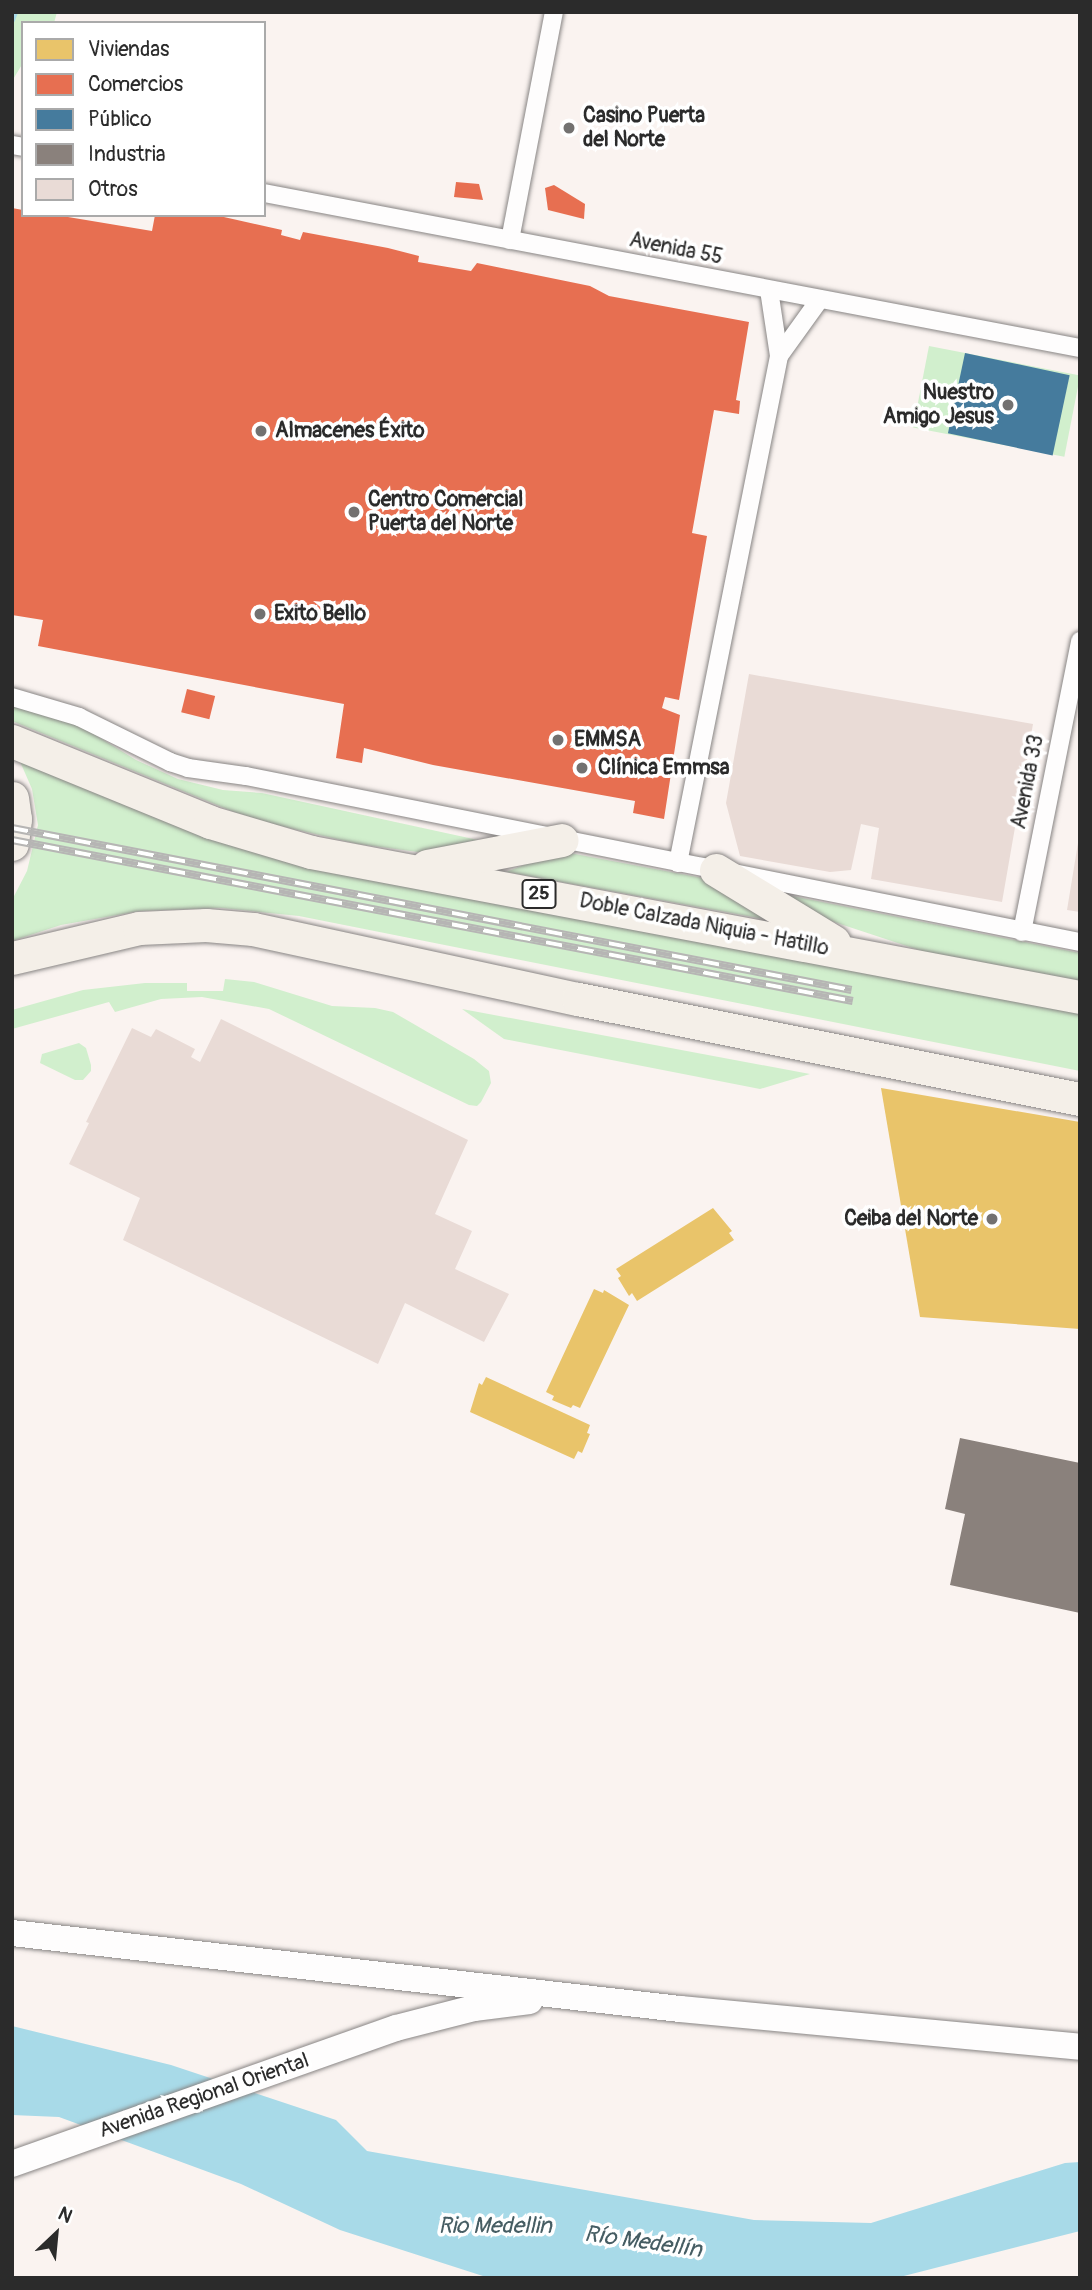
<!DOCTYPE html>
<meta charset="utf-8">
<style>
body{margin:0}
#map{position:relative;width:1092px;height:2290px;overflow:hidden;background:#faf3f0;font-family:Pangolin,sans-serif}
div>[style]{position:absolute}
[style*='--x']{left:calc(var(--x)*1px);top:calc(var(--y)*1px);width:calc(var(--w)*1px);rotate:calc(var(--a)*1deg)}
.green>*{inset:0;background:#d1efcd;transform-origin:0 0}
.water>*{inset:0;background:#a8dae8}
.homes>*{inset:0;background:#e9c46a}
.shops>*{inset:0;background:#e76f51;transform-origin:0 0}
.public>*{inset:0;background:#457b9d;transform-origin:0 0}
.industry>*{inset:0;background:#8a817c}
.stream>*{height:6px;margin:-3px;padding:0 3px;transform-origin:3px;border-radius:3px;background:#a8dae8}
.building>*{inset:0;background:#e9dbd6}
.roads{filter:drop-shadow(0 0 2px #888584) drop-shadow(0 0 2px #888584)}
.street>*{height:18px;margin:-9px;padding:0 9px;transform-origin:9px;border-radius:9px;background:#fefdfd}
.secondary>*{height:26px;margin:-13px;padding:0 13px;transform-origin:13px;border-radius:13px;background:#fefdfd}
.highway>*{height:33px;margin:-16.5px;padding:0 16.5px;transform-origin:16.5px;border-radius:16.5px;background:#f4efe8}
.rail>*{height:8px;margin-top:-4px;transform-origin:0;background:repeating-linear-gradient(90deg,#fff 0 16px,#b6b5b4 0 32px);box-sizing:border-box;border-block:2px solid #b6b5b4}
.dots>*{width:19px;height:19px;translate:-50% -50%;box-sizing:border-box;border:4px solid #fff;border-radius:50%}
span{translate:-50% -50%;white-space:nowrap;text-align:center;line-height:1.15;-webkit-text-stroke:7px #fff;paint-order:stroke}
.shield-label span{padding:2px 5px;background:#fff;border:2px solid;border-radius:5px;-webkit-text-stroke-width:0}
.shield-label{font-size:19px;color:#2b2b2b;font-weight:700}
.poi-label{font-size:21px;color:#2b2b2b;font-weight:700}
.left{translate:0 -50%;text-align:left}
.right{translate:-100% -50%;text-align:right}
.street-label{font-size:21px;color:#2b2b2b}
.water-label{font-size:23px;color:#465d63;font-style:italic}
.frame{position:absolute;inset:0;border:14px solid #2b2b2b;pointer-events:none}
.legend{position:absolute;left:21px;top:21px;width:245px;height:196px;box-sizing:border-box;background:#fff;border:2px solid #aaa;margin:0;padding:9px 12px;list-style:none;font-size:21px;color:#2b2b2b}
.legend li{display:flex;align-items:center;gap:14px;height:35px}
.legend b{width:35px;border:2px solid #aaa}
.north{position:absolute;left:21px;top:2199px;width:70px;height:70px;-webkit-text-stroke:5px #fff;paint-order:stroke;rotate:26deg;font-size:19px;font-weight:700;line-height:28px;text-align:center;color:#2b2b2b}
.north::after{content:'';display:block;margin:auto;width:24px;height:32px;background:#2b2b2b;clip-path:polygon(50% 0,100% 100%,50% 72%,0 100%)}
</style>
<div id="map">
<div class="green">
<div style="clip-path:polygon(12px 12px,57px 12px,54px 23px,23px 23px,23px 63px,12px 81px)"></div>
<div style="left:929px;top:346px;width:154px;height:83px;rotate:11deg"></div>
<div style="clip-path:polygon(12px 704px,66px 717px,136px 760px,178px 779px,223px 790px,262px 793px,501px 845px,448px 856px,358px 844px,272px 824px,234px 812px,12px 721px)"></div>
<div style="clip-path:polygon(18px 757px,437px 892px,1080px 1013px,1080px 1071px,299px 916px,221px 908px,140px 911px,61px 925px,12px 941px,12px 900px,27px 871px,38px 825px,32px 789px)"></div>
<div style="clip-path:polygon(559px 851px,719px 881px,780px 922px,506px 872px)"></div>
<div style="clip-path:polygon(782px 894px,1080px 953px,1080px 983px,931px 954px,828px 920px)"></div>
<div style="clip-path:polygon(225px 979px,254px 982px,332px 1006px,375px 1008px,393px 1012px,474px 1059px,489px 1071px,491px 1083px,481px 1102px,477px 1106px,469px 1105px,269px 1009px,202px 997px,161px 999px,115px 1012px,109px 1002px,12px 1029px,12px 1010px,83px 990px,145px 983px,187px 983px,187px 991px,223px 991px)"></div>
<div style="clip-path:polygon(462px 1009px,810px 1074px,760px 1089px,504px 1039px)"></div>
<div style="clip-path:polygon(79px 1043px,86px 1048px,91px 1065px,91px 1071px,83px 1080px,75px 1080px,40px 1063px,42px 1054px)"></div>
</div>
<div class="water">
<div style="clip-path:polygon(12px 2026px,171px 2065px,336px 2120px,367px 2151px,754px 2220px,871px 2223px,1065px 2163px,1080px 2162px,1080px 2231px,896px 2278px,486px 2277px,340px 2230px,241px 2184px,59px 2117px,12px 2115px)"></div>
</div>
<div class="homes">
<div style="clip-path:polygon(881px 1088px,1080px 1122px,1080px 1329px,920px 1317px)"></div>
<div style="clip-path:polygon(713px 1208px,732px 1231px,729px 1233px,734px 1240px,637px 1301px,632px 1293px,629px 1296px,618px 1278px,621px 1276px,616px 1269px)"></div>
<div style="clip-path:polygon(594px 1289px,603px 1293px,604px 1290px,629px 1305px,580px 1408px,573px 1405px,571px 1408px,552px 1400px,554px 1396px,546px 1392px)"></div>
<div style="clip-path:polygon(486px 1377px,590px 1425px,587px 1433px,590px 1434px,582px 1453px,578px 1451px,574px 1459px,470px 1412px,479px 1383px,482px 1385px)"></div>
</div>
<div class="shops">
<div style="clip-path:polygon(456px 182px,479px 184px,483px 200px,454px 197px)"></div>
<div style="clip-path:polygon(554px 185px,585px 204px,584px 219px,548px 210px,545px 188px)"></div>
<div style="clip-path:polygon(12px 208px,23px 210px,23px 215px,56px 215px,152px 231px,155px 215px,215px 215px,282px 230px,281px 235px,300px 240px,303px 232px,388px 248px,419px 256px,418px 262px,471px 271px,477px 263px,590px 286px,609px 296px,749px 322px,736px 400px,740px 401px,739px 414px,714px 410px,692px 533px,707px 536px,679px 700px,665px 697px,662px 708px,680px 715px,664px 819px,633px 813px,635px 801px,433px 765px,364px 748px,362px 763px,336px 758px,344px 704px,38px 646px,43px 620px,12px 615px)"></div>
<div style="left:187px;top:689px;width:29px;height:24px;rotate:14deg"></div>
</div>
<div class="public">
<div style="left:965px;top:353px;width:107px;height:82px;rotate:12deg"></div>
</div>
<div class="industry">
<div style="clip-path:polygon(960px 1438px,1080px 1463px,1080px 1613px,950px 1585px,965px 1514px,945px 1509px)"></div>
</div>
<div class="stream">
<div style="--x:12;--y:20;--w:9;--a:-69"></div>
</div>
<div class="building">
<div style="clip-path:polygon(566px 120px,575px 121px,573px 137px,563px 135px)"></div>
<div style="clip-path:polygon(749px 674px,1033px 724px,1002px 902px,871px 879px,879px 828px,861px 824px,851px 870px,830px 872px,740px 856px,726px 803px)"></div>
<div style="clip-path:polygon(1078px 843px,1080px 843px,1080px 912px,1067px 910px)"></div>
<div style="clip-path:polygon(221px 1019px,468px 1140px,435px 1214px,472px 1231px,455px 1269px,509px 1294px,484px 1342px,405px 1303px,378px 1364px,123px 1240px,140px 1198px,69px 1164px,89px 1123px,86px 1122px,132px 1028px,151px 1037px,156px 1029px,195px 1049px,191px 1057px,200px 1062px)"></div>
</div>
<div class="roads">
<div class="street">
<div style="--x:12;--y:145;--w:11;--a:10"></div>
<div style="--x:264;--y:193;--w:831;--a:10.76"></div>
<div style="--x:510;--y:240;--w:232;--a:-79.1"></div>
<div style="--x:779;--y:356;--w:70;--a:-54.3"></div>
<div style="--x:12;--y:697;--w:70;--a:16.6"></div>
<div style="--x:79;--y:717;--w:102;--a:26.3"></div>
<div style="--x:170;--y:762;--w:19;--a:18"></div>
<div style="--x:188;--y:768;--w:59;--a:7.9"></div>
<div style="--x:246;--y:776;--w:850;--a:11.26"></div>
<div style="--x:678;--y:863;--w:517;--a:-78.73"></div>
<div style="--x:779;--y:356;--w:67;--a:-98.6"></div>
<div style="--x:1022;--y:932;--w:297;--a:-78.7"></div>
</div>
<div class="secondary">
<div style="--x:12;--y:1933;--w:672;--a:6.49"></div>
<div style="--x:680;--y:2009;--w:402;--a:5.4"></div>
<div style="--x:12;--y:2164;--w:407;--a:-19.5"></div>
<div style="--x:396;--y:2028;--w:81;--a:-14.4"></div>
<div style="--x:474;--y:2008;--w:56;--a:-7.1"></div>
</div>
<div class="highway">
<div style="--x:12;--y:741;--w:214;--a:22.2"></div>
<div style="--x:210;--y:822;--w:105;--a:16.5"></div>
<div style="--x:311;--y:852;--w:783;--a:10.68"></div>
<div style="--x:12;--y:798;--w:21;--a:82"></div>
<div style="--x:15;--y:819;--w:25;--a:97"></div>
<div style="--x:427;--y:866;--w:137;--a:-10.9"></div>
<div style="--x:716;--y:870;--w:138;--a:31.4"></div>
<div style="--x:12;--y:958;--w:130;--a:-13.3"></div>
<div style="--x:139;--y:928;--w:67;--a:-2.6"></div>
<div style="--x:206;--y:925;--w:47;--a:4.9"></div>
<div style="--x:253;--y:929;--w:332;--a:12.2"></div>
<div style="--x:578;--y:999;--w:512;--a:11.27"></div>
</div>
</div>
<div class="rail">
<div style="--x:12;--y:828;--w:855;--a:10.92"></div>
<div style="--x:12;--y:840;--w:856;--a:10.84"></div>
</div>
<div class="dots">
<div style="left:569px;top:128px;background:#737170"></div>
<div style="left:1008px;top:405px;background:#737170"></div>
<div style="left:261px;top:431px;background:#737170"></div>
<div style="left:354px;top:512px;background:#737170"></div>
<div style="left:260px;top:614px;background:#737170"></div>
<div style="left:558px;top:740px;background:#737170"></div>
<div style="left:582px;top:768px;background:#737170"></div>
<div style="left:992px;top:1219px;background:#737170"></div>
</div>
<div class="shield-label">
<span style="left:539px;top:894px">25</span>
</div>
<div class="poi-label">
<span class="left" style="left:583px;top:128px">Casino Puerta<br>del Norte</span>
<span class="right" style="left:994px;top:405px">Nuestro<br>Amigo Jesus</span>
<span class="left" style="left:275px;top:431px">Almacenes Éxito</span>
<span class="left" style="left:368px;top:512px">Centro Comercial<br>Puerta del Norte</span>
<span class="left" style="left:274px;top:614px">Exito Bello</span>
<span class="left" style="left:574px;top:740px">EMMSA</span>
<span class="left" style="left:598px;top:768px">Clínica Emmsa</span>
<span class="right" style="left:978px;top:1219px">Ceiba del Norte</span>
</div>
<div class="street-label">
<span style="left:676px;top:249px;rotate:11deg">Avenida 55</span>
<span style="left:1028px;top:782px;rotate:-79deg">Avenida 33</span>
<span style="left:704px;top:925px;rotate:11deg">Doble Calzada Niquia - Hatillo</span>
<span style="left:204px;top:2096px;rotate:-19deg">Avenida Regional Oriental</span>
</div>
<div class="water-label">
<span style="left:495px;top:2226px">Rio Medellin</span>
<span style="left:643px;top:2242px;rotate:8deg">Río Medellín</span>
</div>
<div class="frame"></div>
<ul class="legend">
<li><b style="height:19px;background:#e9c46a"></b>Viviendas</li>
<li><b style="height:19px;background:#e76f51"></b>Comercios</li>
<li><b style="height:19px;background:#457b9d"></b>Público</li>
<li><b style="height:19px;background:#8a817c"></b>Industria</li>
<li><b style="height:19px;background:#e9dbd6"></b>Otros</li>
</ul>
<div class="north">N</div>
</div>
